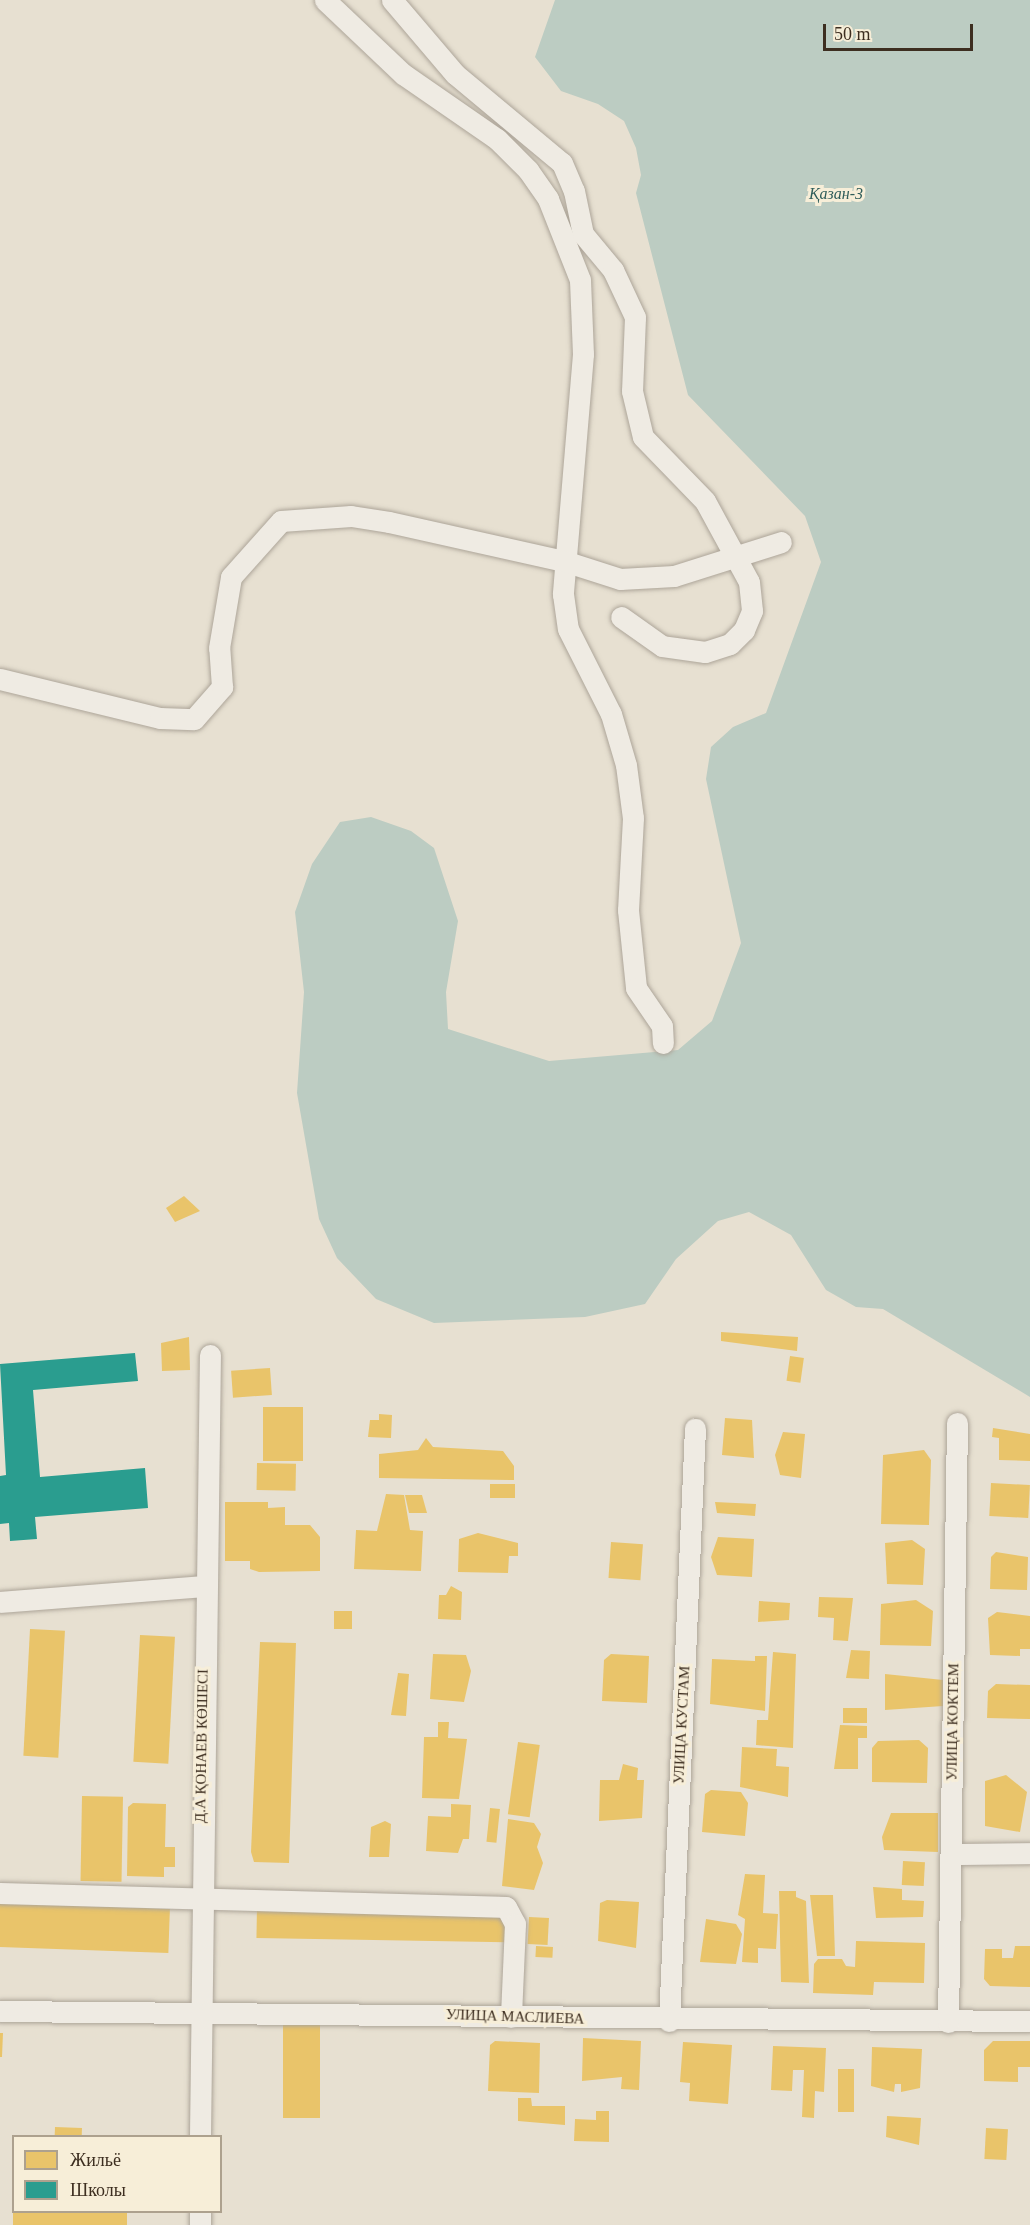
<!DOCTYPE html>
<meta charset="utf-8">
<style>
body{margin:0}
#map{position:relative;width:1030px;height:2225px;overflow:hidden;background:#e7e0d1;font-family:Georgia,serif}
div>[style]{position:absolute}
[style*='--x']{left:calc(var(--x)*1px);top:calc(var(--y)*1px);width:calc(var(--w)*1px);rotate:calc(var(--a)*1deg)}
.water>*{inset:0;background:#bcccc2}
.homes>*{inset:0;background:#e9c46a;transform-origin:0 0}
.schools>*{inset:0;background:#2a9d8f}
.roads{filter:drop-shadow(0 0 2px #ada599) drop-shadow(0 0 2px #ada599)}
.street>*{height:21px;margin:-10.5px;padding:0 10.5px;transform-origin:10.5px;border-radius:10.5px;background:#efebe3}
span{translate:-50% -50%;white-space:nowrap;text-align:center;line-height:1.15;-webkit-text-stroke:6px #f7eed8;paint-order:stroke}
.street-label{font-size:15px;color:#3d2e20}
.water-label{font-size:16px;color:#2f5d5a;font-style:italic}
.legend{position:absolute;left:12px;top:2135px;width:210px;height:78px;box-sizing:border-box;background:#f7eed8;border:2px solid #ada18e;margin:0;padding:8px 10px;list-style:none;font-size:18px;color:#3d2e20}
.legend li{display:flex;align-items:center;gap:12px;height:30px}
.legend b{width:30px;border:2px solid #ada18e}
.scale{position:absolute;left:823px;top:24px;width:150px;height:27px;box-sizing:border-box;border:3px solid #3d2e20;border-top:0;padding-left:8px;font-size:18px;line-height:21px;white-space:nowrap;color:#3d2e20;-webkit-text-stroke:4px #f7eed8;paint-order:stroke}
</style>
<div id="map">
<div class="water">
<div style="clip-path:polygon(555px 0,1030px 0,1030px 1397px,883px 1309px,856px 1307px,826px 1290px,791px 1235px,749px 1212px,718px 1221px,676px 1259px,645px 1304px,585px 1317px,434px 1323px,376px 1299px,337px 1258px,319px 1219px,297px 1093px,304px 992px,295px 912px,312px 864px,340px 822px,371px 817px,411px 831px,434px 848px,458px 921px,446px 992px,448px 1029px,549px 1061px,678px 1050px,712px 1021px,741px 943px,706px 779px,711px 747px,733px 727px,766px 713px,821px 562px,805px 516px,688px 395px,636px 193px,641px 175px,636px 148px,624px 121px,598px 104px,561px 91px,535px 57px)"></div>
</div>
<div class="homes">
<div style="clip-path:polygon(184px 1196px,200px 1211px,175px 1222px,166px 1208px)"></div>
<div style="clip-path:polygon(721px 1332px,798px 1337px,797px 1351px,721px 1341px)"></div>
<div style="clip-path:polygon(189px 1337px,190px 1370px,162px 1371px,161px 1343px)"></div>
<div style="left:790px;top:1356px;width:14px;height:25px;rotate:8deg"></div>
<div style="left:270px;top:1368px;width:27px;height:39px;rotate:86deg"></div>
<div style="left:263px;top:1407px;width:40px;height:54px"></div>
<div style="clip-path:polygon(379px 1414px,392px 1415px,391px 1438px,368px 1437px,370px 1420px,379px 1420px)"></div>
<div style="clip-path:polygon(725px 1418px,752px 1420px,754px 1458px,722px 1455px)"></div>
<div style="clip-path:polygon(993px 1428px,1030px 1434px,1030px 1461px,999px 1460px,999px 1438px,992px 1437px)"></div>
<div style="clip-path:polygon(783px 1432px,805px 1434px,801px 1478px,780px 1475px,775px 1455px)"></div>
<div style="clip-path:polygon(426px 1438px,433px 1447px,503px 1451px,514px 1466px,514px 1480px,379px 1478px,379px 1454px,418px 1450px)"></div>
<div style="clip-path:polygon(924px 1450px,931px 1460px,929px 1525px,881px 1524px,883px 1455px)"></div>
<div style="left:257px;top:1463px;width:39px;height:27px;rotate:1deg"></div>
<div style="left:991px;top:1483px;width:39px;height:33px;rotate:3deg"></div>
<div style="left:490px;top:1484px;width:25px;height:14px"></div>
<div style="clip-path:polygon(386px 1494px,404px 1495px,410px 1530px,423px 1531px,421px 1571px,354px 1569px,356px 1530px,377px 1531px)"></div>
<div style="clip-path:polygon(405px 1495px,422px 1495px,427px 1513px,409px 1513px)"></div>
<div style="clip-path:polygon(225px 1502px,268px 1502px,268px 1508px,285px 1507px,285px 1525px,310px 1525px,320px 1537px,320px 1571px,259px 1572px,250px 1569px,250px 1561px,225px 1561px)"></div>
<div style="clip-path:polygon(715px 1502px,756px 1504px,755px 1516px,717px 1513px)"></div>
<div style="clip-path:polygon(478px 1533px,518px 1543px,518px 1556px,509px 1556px,508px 1573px,458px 1572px,459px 1539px)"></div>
<div style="clip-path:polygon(718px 1537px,754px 1539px,752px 1577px,717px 1575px,711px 1557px)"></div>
<div style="clip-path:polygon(912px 1540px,925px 1549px,923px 1585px,887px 1584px,885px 1543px)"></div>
<div style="left:611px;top:1542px;width:32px;height:36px;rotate:4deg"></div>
<div style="clip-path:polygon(996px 1552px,1028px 1557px,1027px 1590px,990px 1589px,991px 1557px)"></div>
<div style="clip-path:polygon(451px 1586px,462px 1592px,461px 1620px,438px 1619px,439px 1595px,446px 1595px)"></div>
<div style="clip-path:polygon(819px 1597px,853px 1598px,848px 1641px,833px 1640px,834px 1618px,818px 1617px)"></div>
<div style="clip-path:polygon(916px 1600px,933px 1611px,931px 1646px,880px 1645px,881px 1604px)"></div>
<div style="clip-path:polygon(759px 1601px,790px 1603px,789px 1620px,758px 1622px)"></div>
<div style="left:334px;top:1611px;width:18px;height:18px"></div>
<div style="clip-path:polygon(997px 1612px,1030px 1616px,1030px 1649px,1020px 1649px,1020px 1656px,990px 1655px,988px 1618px)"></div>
<div style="left:30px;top:1629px;width:35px;height:127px;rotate:3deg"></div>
<div style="left:140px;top:1635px;width:35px;height:127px;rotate:3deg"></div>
<div style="clip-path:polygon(260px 1642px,296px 1643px,289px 1863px,254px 1862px,251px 1852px)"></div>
<div style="clip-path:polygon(851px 1650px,870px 1651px,869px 1679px,846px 1678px)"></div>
<div style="clip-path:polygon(773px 1652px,796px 1654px,793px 1748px,756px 1745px,757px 1720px,768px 1720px)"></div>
<div style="clip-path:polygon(433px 1654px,466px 1655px,471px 1671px,464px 1702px,430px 1699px)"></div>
<div style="clip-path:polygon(611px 1654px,649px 1656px,647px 1703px,602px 1701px,604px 1660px)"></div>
<div style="clip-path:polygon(755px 1656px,767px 1656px,765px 1711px,710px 1704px,712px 1659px,755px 1661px)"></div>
<div style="clip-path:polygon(398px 1673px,409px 1674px,406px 1716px,391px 1715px)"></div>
<div style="clip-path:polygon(885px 1674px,943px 1680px,943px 1706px,885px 1710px)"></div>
<div style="clip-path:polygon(996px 1684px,1030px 1685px,1030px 1719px,987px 1718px,988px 1691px)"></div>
<div style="left:843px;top:1708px;width:24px;height:15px"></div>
<div style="clip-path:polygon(438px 1722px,449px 1722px,448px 1738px,467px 1739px,459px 1799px,422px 1798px,424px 1737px,438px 1737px)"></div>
<div style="clip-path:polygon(840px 1725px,867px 1726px,867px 1738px,858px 1738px,858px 1769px,834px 1769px)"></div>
<div style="clip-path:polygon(919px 1740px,928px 1748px,927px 1783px,872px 1782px,872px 1748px,878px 1741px)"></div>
<div style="left:518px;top:1742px;width:22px;height:73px;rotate:8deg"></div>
<div style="clip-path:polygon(742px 1747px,777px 1749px,776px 1766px,789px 1767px,788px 1797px,740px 1787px)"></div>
<div style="clip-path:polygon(623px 1764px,638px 1768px,637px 1780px,644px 1780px,642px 1818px,599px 1821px,600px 1780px,619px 1780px)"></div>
<div style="clip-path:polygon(1006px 1775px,1027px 1792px,1020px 1832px,985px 1826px,985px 1781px)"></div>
<div style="clip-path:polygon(711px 1790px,741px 1792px,748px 1803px,745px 1836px,702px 1832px,705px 1794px)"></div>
<div style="left:82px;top:1796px;width:41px;height:85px;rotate:1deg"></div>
<div style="clip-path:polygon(133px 1803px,166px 1804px,165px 1847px,175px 1847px,175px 1867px,164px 1867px,164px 1877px,127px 1876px,128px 1807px)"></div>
<div style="clip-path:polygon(451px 1804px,471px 1805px,469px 1839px,463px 1839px,458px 1853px,426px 1851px,428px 1816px,451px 1817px)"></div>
<div style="left:490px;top:1808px;width:10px;height:34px;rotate:6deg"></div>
<div style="clip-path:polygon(891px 1813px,938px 1813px,938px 1852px,884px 1850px,882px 1837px)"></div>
<div style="clip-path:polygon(508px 1819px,534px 1823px,541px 1834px,537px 1847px,543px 1863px,534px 1890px,502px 1886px)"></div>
<div style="clip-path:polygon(385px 1821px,391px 1824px,389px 1857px,369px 1857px,371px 1827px)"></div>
<div style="left:903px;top:1861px;width:22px;height:24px;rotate:3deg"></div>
<div style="clip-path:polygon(745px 1874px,765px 1875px,763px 1913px,778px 1914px,776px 1949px,758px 1948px,758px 1963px,742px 1962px,745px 1919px,738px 1915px)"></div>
<div style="clip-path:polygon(873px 1887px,902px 1889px,902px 1900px,924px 1901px,923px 1917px,876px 1918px)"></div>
<div style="clip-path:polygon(779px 1891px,796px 1891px,796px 1897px,806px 1901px,809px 1983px,781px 1982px)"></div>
<div style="clip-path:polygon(810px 1895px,833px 1895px,835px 1956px,817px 1956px)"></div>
<div style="clip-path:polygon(607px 1900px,639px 1902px,636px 1948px,598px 1941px,600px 1903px)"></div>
<div style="left:0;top:1903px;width:170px;height:44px;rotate:2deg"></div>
<div style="left:257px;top:1906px;width:249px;height:32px;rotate:1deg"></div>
<div style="left:529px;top:1917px;width:20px;height:27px;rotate:3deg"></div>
<div style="clip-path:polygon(706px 1919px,736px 1924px,742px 1934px,736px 1964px,700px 1962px)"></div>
<div style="clip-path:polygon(856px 1941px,925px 1943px,924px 1983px,874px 1982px,873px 1995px,813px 1993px,814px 1964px,818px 1959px,842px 1959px,846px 1966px,855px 1967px)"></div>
<div style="left:536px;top:1946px;width:17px;height:11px;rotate:3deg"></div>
<div style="clip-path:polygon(1015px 1946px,1030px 1946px,1030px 1987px,990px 1986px,984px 1979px,985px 1949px,1002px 1949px,1002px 1958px,1013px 1958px)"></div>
<div style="left:283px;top:2020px;width:37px;height:98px"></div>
<div style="clip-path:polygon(0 2033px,3px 2033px,2px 2057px,0 2057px)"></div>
<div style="clip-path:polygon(583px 2038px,641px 2041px,639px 2090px,621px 2089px,622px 2077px,582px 2081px)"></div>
<div style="clip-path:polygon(495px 2041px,540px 2043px,539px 2093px,488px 2091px,490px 2045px)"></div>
<div style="clip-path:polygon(993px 2041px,1030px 2041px,1030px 2067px,1018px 2067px,1018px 2082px,984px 2081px,984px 2050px)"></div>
<div style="clip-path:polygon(683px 2042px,732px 2045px,728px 2104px,689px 2101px,690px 2083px,680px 2082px)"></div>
<div style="clip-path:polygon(773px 2046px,826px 2048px,824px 2092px,815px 2091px,814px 2118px,802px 2117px,804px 2070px,793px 2070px,792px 2091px,771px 2090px)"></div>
<div style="clip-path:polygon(872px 2047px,922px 2049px,920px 2088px,901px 2092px,901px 2084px,895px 2084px,894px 2092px,871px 2086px)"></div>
<div style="left:838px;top:2069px;width:16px;height:43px"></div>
<div style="clip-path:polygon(518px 2098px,531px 2098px,532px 2106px,565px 2106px,565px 2125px,518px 2121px)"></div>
<div style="clip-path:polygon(596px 2111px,609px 2111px,609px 2142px,574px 2141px,575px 2119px,596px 2120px)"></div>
<div style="clip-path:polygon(887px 2116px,921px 2118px,919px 2145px,886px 2137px)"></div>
<div style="left:55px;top:2127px;width:27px;height:9px;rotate:2deg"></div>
<div style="left:986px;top:2128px;width:22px;height:31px;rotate:3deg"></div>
<div style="left:13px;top:2212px;width:114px;height:13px"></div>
</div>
<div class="schools">
<div style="clip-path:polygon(135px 1353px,138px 1381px,33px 1390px,40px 1477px,145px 1468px,148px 1508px,35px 1517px,37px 1539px,10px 1541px,9px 1523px,0 1524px,0 1476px,6px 1475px,0 1364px)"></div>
</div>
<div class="roads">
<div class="street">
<div style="--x:325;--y:0;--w:108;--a:43.5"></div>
<div style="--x:403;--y:74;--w:114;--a:34.7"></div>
<div style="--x:497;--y:139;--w:44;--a:45"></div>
<div style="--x:528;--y:170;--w:35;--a:55"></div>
<div style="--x:548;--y:199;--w:87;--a:68.4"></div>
<div style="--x:580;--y:280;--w:74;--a:87.7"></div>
<div style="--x:583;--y:354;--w:241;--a:94.8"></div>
<div style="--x:563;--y:594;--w:35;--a:82"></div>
<div style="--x:568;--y:629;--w:95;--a:63.2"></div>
<div style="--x:611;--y:714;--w:53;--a:73.6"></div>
<div style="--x:626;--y:765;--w:53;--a:82.5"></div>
<div style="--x:633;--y:818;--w:92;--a:93.1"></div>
<div style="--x:628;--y:910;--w:78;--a:84.1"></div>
<div style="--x:636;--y:988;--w:46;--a:55.6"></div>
<div style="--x:662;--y:1026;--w:17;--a:87"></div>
<div style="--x:392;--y:0;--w:97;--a:49.6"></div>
<div style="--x:455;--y:74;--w:139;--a:39.8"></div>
<div style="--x:562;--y:163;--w:30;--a:67"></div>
<div style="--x:574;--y:191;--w:44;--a:78.2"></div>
<div style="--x:583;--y:234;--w:47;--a:50.2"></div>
<div style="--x:613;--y:270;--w:52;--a:64.9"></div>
<div style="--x:635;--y:317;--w:74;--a:92.3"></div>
<div style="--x:632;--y:391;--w:47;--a:76.6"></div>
<div style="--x:643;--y:437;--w:89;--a:45.9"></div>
<div style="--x:705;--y:501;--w:92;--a:61.5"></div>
<div style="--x:749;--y:582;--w:29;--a:84"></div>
<div style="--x:752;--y:611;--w:21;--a:113"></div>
<div style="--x:744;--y:630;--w:20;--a:135"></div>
<div style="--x:730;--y:644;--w:26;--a:162"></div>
<div style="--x:705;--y:652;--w:43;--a:-172.1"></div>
<div style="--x:662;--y:646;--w:50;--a:-144.7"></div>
<div style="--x:0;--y:679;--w:165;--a:13.7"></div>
<div style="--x:160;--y:718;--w:34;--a:2"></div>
<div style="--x:194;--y:719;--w:43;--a:-48.8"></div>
<div style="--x:222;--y:687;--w:39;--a:-94"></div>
<div style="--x:219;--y:648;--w:72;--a:-80.4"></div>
<div style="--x:231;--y:577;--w:75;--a:-48.2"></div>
<div style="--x:281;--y:521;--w:70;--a:-4.1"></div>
<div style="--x:351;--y:516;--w:38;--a:9"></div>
<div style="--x:389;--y:522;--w:179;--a:12.6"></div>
<div style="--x:564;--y:561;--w:59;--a:17.8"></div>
<div style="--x:620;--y:579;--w:54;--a:-3.2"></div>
<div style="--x:674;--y:576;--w:112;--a:-17.6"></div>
<div style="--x:0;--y:1602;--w:204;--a:-4.5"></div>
<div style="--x:951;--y:1854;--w:79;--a:-0.7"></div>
<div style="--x:0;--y:1893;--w:506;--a:1.58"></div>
<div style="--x:506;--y:1907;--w:19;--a:62"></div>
<div style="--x:515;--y:1924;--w:93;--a:92.5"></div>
<div style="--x:0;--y:2011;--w:1030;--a:0.56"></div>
<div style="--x:669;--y:2021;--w:593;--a:-87.49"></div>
<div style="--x:948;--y:2022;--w:599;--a:-89.14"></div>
<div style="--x:200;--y:2136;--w:781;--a:-89.27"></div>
<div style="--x:200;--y:2225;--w:13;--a:-90"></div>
</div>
</div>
<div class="street-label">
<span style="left:953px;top:1722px;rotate:-89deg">УЛИЦА КОКТЕМ</span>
<span style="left:682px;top:1725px;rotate:-87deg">УЛИЦА КУСТАМ</span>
<span style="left:202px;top:1746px;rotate:-89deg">Д.А ҚОНАЕВ КӨШЕСІ</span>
<span style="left:515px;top:2017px;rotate:2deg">УЛИЦА МАСЛИЕВА</span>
</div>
<div class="water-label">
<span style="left:836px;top:194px">Қазан-3</span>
</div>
<ul class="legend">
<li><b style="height:16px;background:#e9c46a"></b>Жильё</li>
<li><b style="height:16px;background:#2a9d8f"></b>Школы</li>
</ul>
<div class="scale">50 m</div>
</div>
